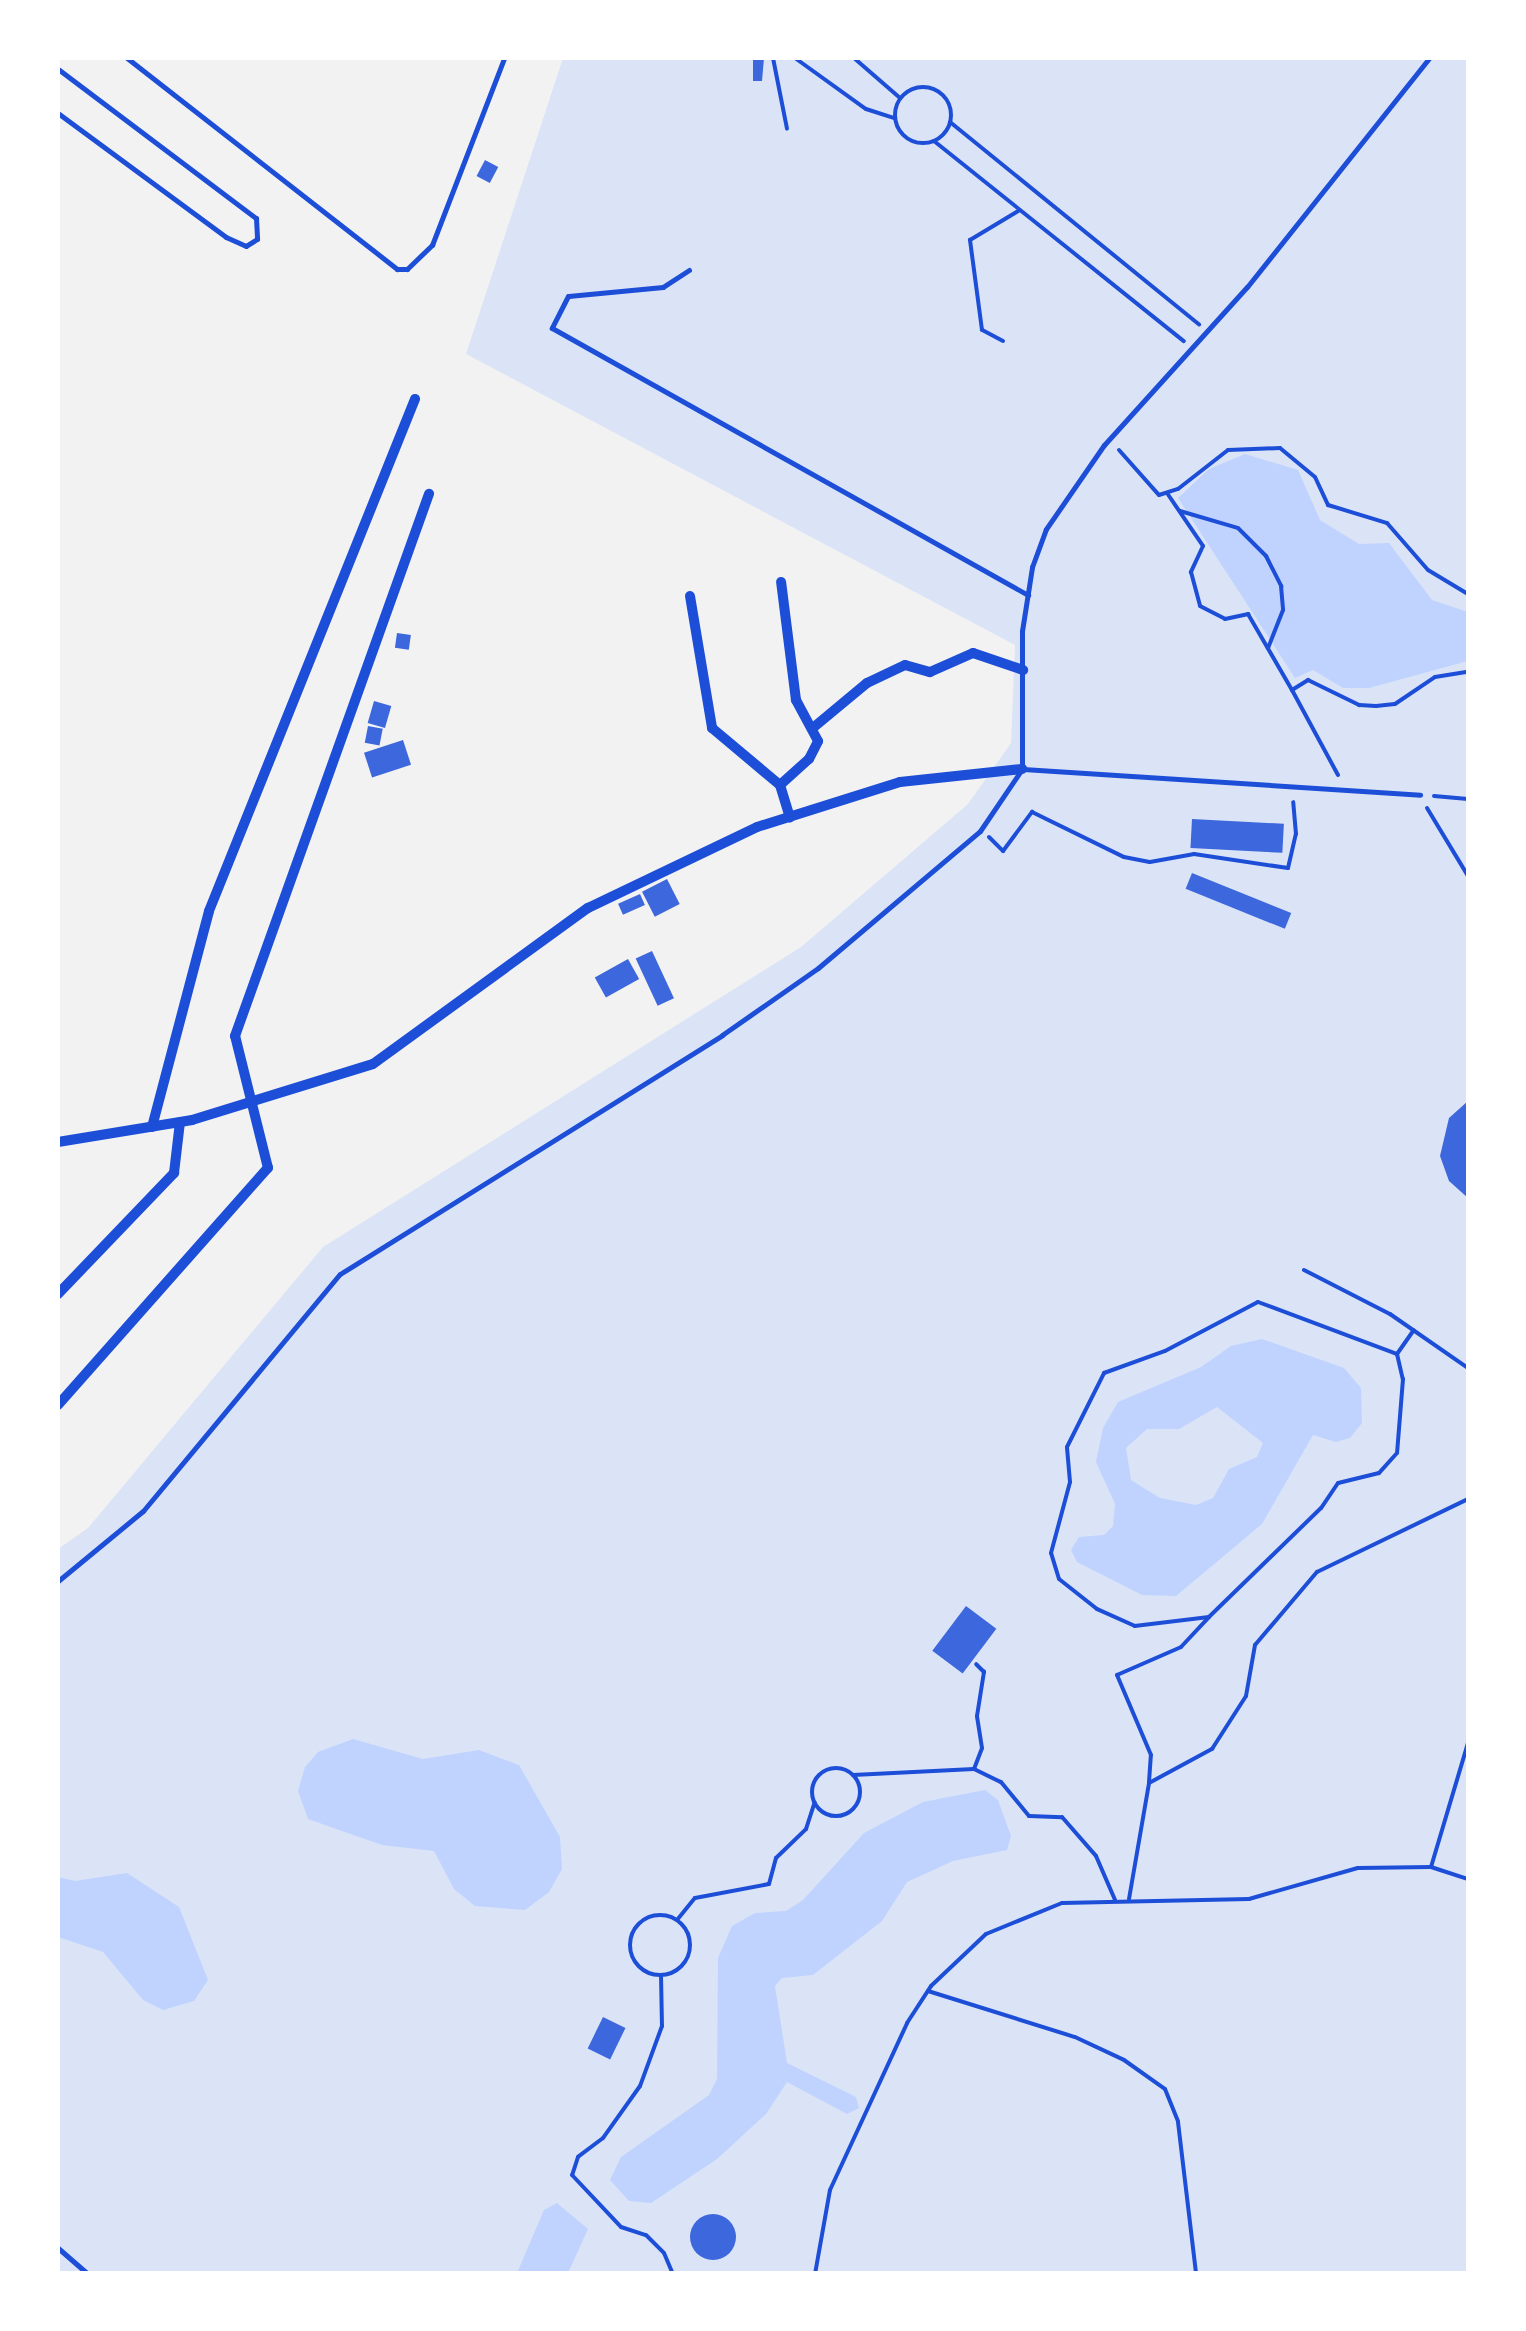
<!DOCTYPE html>
<style>
body{margin:0}
#map{position:relative;width:1526px;height:2331px;overflow:hidden;background:#f2f2f2;font-family:Roboto,sans-serif}
div>[style]{position:absolute}
[style*='--x']{left:calc(var(--x)*1px);top:calc(var(--y)*1px);width:calc(var(--w)*1px);rotate:calc(var(--a)*1deg)}
.green>*{inset:0;background:#dbe4f7}
.water>*{inset:0;background:#bfd3fe}
.building>*{inset:0;background:#3d67dc;transform-origin:0 0}
.round{border-radius:50%}
.path>*{height:4px;margin:-2px;padding:0 2px;transform-origin:2px;border-radius:2px;background:#1d4ed8}
.path>.ring{margin:-2px;padding:0;box-sizing:content-box;background:none;border:4px solid #1d4ed8;border-radius:50%}
.service>*{height:5px;margin:-2.5px;padding:0 2.5px;transform-origin:2.5px;border-radius:2.5px;background:#1d4ed8}
.minor>*{height:10px;margin:-5px;padding:0 5px;transform-origin:5px;border-radius:5px;background:#1d4ed8}
span{translate:-50% -50%;white-space:nowrap;text-align:center;line-height:1.15;-webkit-text-stroke:8px #fff;paint-order:stroke}
.frame{position:absolute;inset:0;border:60px solid #fff;pointer-events:none}
</style>
<div id="map">
<div class="green">
<div style="clip-path:polygon(563px 58px,1468px 58px,1468px 2273px,58px 2273px,58px 1549px,88px 1528px,323px 1247px,801px 947px,968px 804px,1011px 743px,1015px 645px,466px 354px)"></div>
</div>
<div class="water">
<div style="clip-path:polygon(1245px 454px,1298px 470px,1320px 520px,1359px 544px,1389px 543px,1432px 600px,1468px 612px,1468px 661px,1369px 688px,1343px 688px,1313px 670px,1295px 678px,1178px 498px,1209px 469px)"></div>
<div style="clip-path:polygon(evenodd,1262px 1339px,1344px 1368px,1361px 1388px,1362px 1423px,1350px 1438px,1336px 1442px,1313px 1435px,1262px 1524px,1176px 1596px,1142px 1595px,1077px 1562px,1071px 1550px,1079px 1537px,1104px 1535px,1113px 1526px,1115px 1504px,1096px 1462px,1103px 1428px,1118px 1402px,1201px 1367px,1231px 1346px,1262px 1339px,1217px 1407px,1263px 1443px,1257px 1457px,1229px 1469px,1213px 1498px,1196px 1505px,1160px 1498px,1131px 1480px,1126px 1448px,1147px 1429px,1179px 1429px,1217px 1407px)"></div>
<div style="clip-path:polygon(353px 1739px,423px 1759px,479px 1750px,519px 1765px,560px 1837px,562px 1869px,549px 1892px,525px 1910px,475px 1906px,454px 1889px,434px 1851px,382px 1845px,308px 1819px,298px 1791px,305px 1767px,318px 1752px)"></div>
<div style="clip-path:polygon(985px 1790px,998px 1800px,1011px 1836px,1007px 1850px,953px 1861px,907px 1882px,882px 1921px,813px 1975px,782px 1978px,775px 1986px,787px 2063px,856px 2097px,859px 2108px,847px 2114px,787px 2082px,766px 2114px,717px 2159px,651px 2203px,629px 2201px,610px 2180px,621px 2157px,709px 2095px,717px 2079px,718px 1958px,732px 1926px,755px 1913px,786px 1911px,803px 1900px,864px 1833px,923px 1802px)"></div>
<div style="clip-path:polygon(127px 1873px,179px 1907px,208px 1980px,194px 2001px,163px 2010px,143px 2000px,103px 1952px,58px 1937px,58px 1877px,75px 1881px)"></div>
<div style="clip-path:polygon(557px 2203px,588px 2229px,568px 2273px,517px 2273px,544px 2210px)"></div>
</div>
<div class="building">
<div style="clip-path:polygon(753px 58px,764px 58px,762px 81px,753px 81px)"></div>
<div style="left:485px;top:160px;width:15px;height:18px;rotate:28deg"></div>
<div style="left:397px;top:633px;width:14px;height:15px;rotate:8deg"></div>
<div style="left:374px;top:701px;width:18px;height:23px;rotate:16deg"></div>
<div style="left:368px;top:726px;width:15px;height:17px;rotate:11deg"></div>
<div style="left:403px;top:740px;width:26px;height:41px;rotate:72deg"></div>
<div style="left:1192px;top:819px;width:92px;height:29px;rotate:3deg"></div>
<div style="left:1192px;top:873px;width:107px;height:17px;rotate:22deg"></div>
<div style="left:667px;top:879px;width:28px;height:28px;rotate:63deg"></div>
<div style="left:640px;top:894px;width:12px;height:24px;rotate:66deg"></div>
<div style="left:652px;top:951px;width:52px;height:18px;rotate:65deg"></div>
<div style="left:628px;top:959px;width:23px;height:38px;rotate:61deg"></div>
<div style="clip-path:polygon(1468px 1101px,1468px 1198px,1449px 1181px,1440px 1156px,1449px 1118px)"></div>
<div style="left:966px;top:1606px;width:38px;height:56px;rotate:37deg"></div>
<div style="left:603px;top:2017px;width:25px;height:35px;rotate:26deg"></div>
<div class="round" style="left:690px;top:2214px;width:46px;height:46px"></div>
</div>
<div class="path">
<div style="--x:773;--y:58;--w:72;--a:78.8"></div>
<div style="--x:795;--y:58;--w:87;--a:35.7"></div>
<div style="--x:866;--y:109;--w:29;--a:18"></div>
<div style="--x:854;--y:58;--w:61;--a:41"></div>
<div class="ring" style="left:895px;top:87px;width:52px;height:52px"></div>
<div style="--x:950;--y:122;--w:321;--a:39.1"></div>
<div style="--x:934;--y:141;--w:320;--a:38.7"></div>
<div style="--x:1003;--y:341;--w:24;--a:-152"></div>
<div style="--x:982;--y:330;--w:91;--a:-97.6"></div>
<div style="--x:970;--y:240;--w:58;--a:-31"></div>
<div style="--x:1119;--y:450;--w:60;--a:48.4"></div>
<div style="--x:1159;--y:495;--w:20;--a:-18"></div>
<div style="--x:1178;--y:489;--w:63;--a:-38"></div>
<div style="--x:1228;--y:450;--w:52;--a:-2.2"></div>
<div style="--x:1280;--y:448;--w:45;--a:39.6"></div>
<div style="--x:1315;--y:477;--w:31;--a:65"></div>
<div style="--x:1328;--y:505;--w:62;--a:17"></div>
<div style="--x:1387;--y:523;--w:62;--a:48.9"></div>
<div style="--x:1428;--y:570;--w:47;--a:31"></div>
<div style="--x:1167;--y:493;--w:64;--a:55.8"></div>
<div style="--x:1203;--y:546;--w:29;--a:115"></div>
<div style="--x:1191;--y:572;--w:35;--a:75"></div>
<div style="--x:1200;--y:606;--w:28;--a:27"></div>
<div style="--x:1225;--y:619;--w:24;--a:-12"></div>
<div style="--x:1248;--y:614;--w:88;--a:59.9"></div>
<div style="--x:1180;--y:511;--w:60;--a:16.3"></div>
<div style="--x:1238;--y:528;--w:40;--a:45"></div>
<div style="--x:1266;--y:556;--w:34;--a:63"></div>
<div style="--x:1281;--y:586;--w:24;--a:85"></div>
<div style="--x:1283;--y:610;--w:41;--a:111.5"></div>
<div style="--x:1338;--y:775;--w:97;--a:-118.4"></div>
<div style="--x:1292;--y:690;--w:19;--a:-32"></div>
<div style="--x:1308;--y:680;--w:57;--a:26.1"></div>
<div style="--x:1359;--y:705;--w:17;--a:3"></div>
<div style="--x:1376;--y:706;--w:19;--a:-6"></div>
<div style="--x:1395;--y:704;--w:48;--a:-34"></div>
<div style="--x:1435;--y:677;--w:33;--a:-9"></div>
<div style="--x:1434;--y:796;--w:34;--a:5"></div>
<div style="--x:1427;--y:808;--w:79;--a:58.9"></div>
<div style="--x:989;--y:837;--w:20;--a:45"></div>
<div style="--x:1003;--y:851;--w:49;--a:-53.4"></div>
<div style="--x:1032;--y:812;--w:102;--a:26.1"></div>
<div style="--x:1124;--y:857;--w:26;--a:11"></div>
<div style="--x:1150;--y:862;--w:45;--a:-10.3"></div>
<div style="--x:1194;--y:854;--w:95;--a:8.5"></div>
<div style="--x:1288;--y:868;--w:35;--a:-77"></div>
<div style="--x:1296;--y:834;--w:32;--a:-95"></div>
<div style="--x:1304;--y:1270;--w:97;--a:27.1"></div>
<div style="--x:1390;--y:1314;--w:95;--a:34.7"></div>
<div style="--x:1397;--y:1354;--w:26;--a:77"></div>
<div style="--x:1403;--y:1379;--w:74;--a:94.6"></div>
<div style="--x:1397;--y:1453;--w:27;--a:132"></div>
<div style="--x:1379;--y:1473;--w:42;--a:166.3"></div>
<div style="--x:1338;--y:1483;--w:30;--a:124"></div>
<div style="--x:1321;--y:1508;--w:156;--a:135.8"></div>
<div style="--x:1209;--y:1617;--w:75;--a:173.1"></div>
<div style="--x:1135;--y:1626;--w:42;--a:-155.9"></div>
<div style="--x:1097;--y:1609;--w:48;--a:-141.7"></div>
<div style="--x:1059;--y:1579;--w:27;--a:-107"></div>
<div style="--x:1051;--y:1553;--w:73;--a:-75"></div>
<div style="--x:1070;--y:1482;--w:35;--a:-95"></div>
<div style="--x:1067;--y:1447;--w:83;--a:-63.4"></div>
<div style="--x:1104;--y:1373;--w:65;--a:-19.8"></div>
<div style="--x:1165;--y:1351;--w:105;--a:-27.8"></div>
<div style="--x:1258;--y:1302;--w:148;--a:20.5"></div>
<div style="--x:1397;--y:1354;--w:29;--a:-55"></div>
<div class="ring" style="left:812px;top:1768px;width:44px;height:44px"></div>
<div style="--x:974;--y:1769;--w:22;--a:-69"></div>
<div style="--x:982;--y:1748;--w:32;--a:-99"></div>
<div style="--x:977;--y:1716;--w:45;--a:-81"></div>
<div style="--x:984;--y:1672;--w:11;--a:-135"></div>
<div style="--x:853;--y:1775;--w:121;--a:-2.8"></div>
<div style="--x:974;--y:1769;--w:30;--a:26"></div>
<div style="--x:1001;--y:1782;--w:44;--a:50.5"></div>
<div style="--x:1029;--y:1816;--w:33;--a:2"></div>
<div style="--x:1062;--y:1817;--w:52;--a:48.9"></div>
<div style="--x:1096;--y:1856;--w:48;--a:66.6"></div>
<div style="--x:1149;--y:1782;--w:27;--a:-86"></div>
<div style="--x:1151;--y:1755;--w:87;--a:-113"></div>
<div style="--x:1117;--y:1675;--w:70;--a:-23.6"></div>
<div style="--x:1181;--y:1647;--w:41;--a:-47"></div>
<div style="--x:1431;--y:1867;--w:129;--a:-73.4"></div>
<div style="--x:1129;--y:1899;--w:118;--a:-80.2"></div>
<div style="--x:1149;--y:1783;--w:72;--a:-28.4"></div>
<div style="--x:1212;--y:1749;--w:63;--a:-57.3"></div>
<div style="--x:1246;--y:1696;--w:52;--a:-80"></div>
<div style="--x:1255;--y:1645;--w:96;--a:-49.7"></div>
<div style="--x:1317;--y:1572;--w:168;--a:-25.8"></div>
<div class="ring" style="left:630px;top:1915px;width:56px;height:56px"></div>
<div style="--x:677;--y:1920;--w:28;--a:-51"></div>
<div style="--x:695;--y:1898;--w:75;--a:-10.7"></div>
<div style="--x:769;--y:1884;--w:27;--a:-75"></div>
<div style="--x:776;--y:1858;--w:42;--a:-44"></div>
<div style="--x:806;--y:1829;--w:28;--a:-72"></div>
<div style="--x:661;--y:1975;--w:51;--a:88.9"></div>
<div style="--x:662;--y:2026;--w:64;--a:110.1"></div>
<div style="--x:640;--y:2086;--w:64;--a:125.4"></div>
<div style="--x:603;--y:2138;--w:31;--a:143"></div>
<div style="--x:578;--y:2157;--w:19;--a:108"></div>
<div style="--x:572;--y:2175;--w:71;--a:46.7"></div>
<div style="--x:621;--y:2227;--w:26;--a:18"></div>
<div style="--x:646;--y:2235;--w:25;--a:45"></div>
<div style="--x:664;--y:2253;--w:23;--a:67"></div>
<div style="--x:928;--y:1991;--w:154;--a:17.4"></div>
<div style="--x:1075;--y:2037;--w:54;--a:25.1"></div>
<div style="--x:1124;--y:2060;--w:50;--a:35.3"></div>
<div style="--x:1165;--y:2089;--w:35;--a:68"></div>
<div style="--x:1178;--y:2122;--w:153;--a:83.2"></div>
<div style="--x:815;--y:2274;--w:85;--a:-79.9"></div>
<div style="--x:830;--y:2190;--w:184;--a:-65.2"></div>
<div style="--x:907;--y:2023;--w:44;--a:-57"></div>
<div style="--x:931;--y:1986;--w:76;--a:-43.4"></div>
<div style="--x:986;--y:1934;--w:82;--a:-22.2"></div>
<div style="--x:1062;--y:1903;--w:187;--a:-1.2"></div>
<div style="--x:1249;--y:1899;--w:113;--a:-15.9"></div>
<div style="--x:1358;--y:1868;--w:73;--a:-0.8"></div>
<div style="--x:1431;--y:1867;--w:39;--a:18"></div>
</div>
<div class="service">
<div style="--x:127;--y:58;--w:343;--a:38"></div>
<div style="--x:397;--y:269;--w:10;--a:0"></div>
<div style="--x:407;--y:269;--w:35;--a:-44"></div>
<div style="--x:432;--y:245;--w:200;--a:-68.9"></div>
<div style="--x:58;--y:69;--w:248;--a:37"></div>
<div style="--x:256;--y:218;--w:21;--a:87"></div>
<div style="--x:257;--y:239;--w:13;--a:148"></div>
<div style="--x:246;--y:246;--w:22;--a:-156"></div>
<div style="--x:226;--y:237;--w:209;--a:-143.6"></div>
<div style="--x:689;--y:270;--w:31;--a:147"></div>
<div style="--x:663;--y:287;--w:95;--a:174.6"></div>
<div style="--x:568;--y:296;--w:36;--a:117"></div>
<div style="--x:552;--y:328;--w:546;--a:29.29"></div>
<div style="--x:1023;--y:769;--w:398;--a:3.7"></div>
<div style="--x:58;--y:1581;--w:110;--a:-39.5"></div>
<div style="--x:143;--y:1511;--w:308;--a:-50.3"></div>
<div style="--x:340;--y:1274;--w:451;--a:-32"></div>
<div style="--x:722;--y:1035;--w:117;--a:-34.9"></div>
<div style="--x:818;--y:968;--w:212;--a:-40.2"></div>
<div style="--x:980;--y:831;--w:75;--a:-55.9"></div>
<div style="--x:1022;--y:769;--w:138;--a:-90"></div>
<div style="--x:1022;--y:631;--w:65;--a:-81.1"></div>
<div style="--x:1032;--y:567;--w:40;--a:-69.8"></div>
<div style="--x:1046;--y:529;--w:102;--a:-55.4"></div>
<div style="--x:1104;--y:445;--w:213;--a:-47.9"></div>
<div style="--x:1247;--y:287;--w:293;--a:-51.5"></div>
<div style="--x:58;--y:2248;--w:40;--a:41"></div>
</div>
<div class="minor">
<div style="--x:690;--y:596;--w:134;--a:80.5"></div>
<div style="--x:712;--y:728;--w:89;--a:40"></div>
<div style="--x:780;--y:785;--w:34;--a:73"></div>
<div style="--x:814;--y:727;--w:69;--a:-39.7"></div>
<div style="--x:867;--y:683;--w:42;--a:-25.3"></div>
<div style="--x:905;--y:665;--w:26;--a:16"></div>
<div style="--x:930;--y:672;--w:47;--a:-23.8"></div>
<div style="--x:973;--y:653;--w:53;--a:18.8"></div>
<div style="--x:780;--y:785;--w:39;--a:-42"></div>
<div style="--x:809;--y:759;--w:20;--a:-63"></div>
<div style="--x:818;--y:741;--w:47;--a:-118.2"></div>
<div style="--x:796;--y:700;--w:119;--a:-97.2"></div>
<div style="--x:152;--y:1127;--w:223;--a:-75.2"></div>
<div style="--x:209;--y:911;--w:552;--a:-68.08"></div>
<div style="--x:58;--y:1142;--w:136;--a:-9.3"></div>
<div style="--x:192;--y:1120;--w:189;--a:-17.2"></div>
<div style="--x:373;--y:1064;--w:266;--a:-36"></div>
<div style="--x:588;--y:908;--w:187;--a:-25.6"></div>
<div style="--x:757;--y:827;--w:150;--a:-17.5"></div>
<div style="--x:900;--y:782;--w:123;--a:-6.1"></div>
<div style="--x:58;--y:1294;--w:168;--a:-46.2"></div>
<div style="--x:174;--y:1173;--w:51;--a:-83.3"></div>
<div style="--x:58;--y:1405;--w:317;--a:-48.5"></div>
<div style="--x:268;--y:1168;--w:136;--a:-104"></div>
<div style="--x:235;--y:1036;--w:576;--a:-70.31"></div>
</div>
<div class="frame"></div>
</div>
